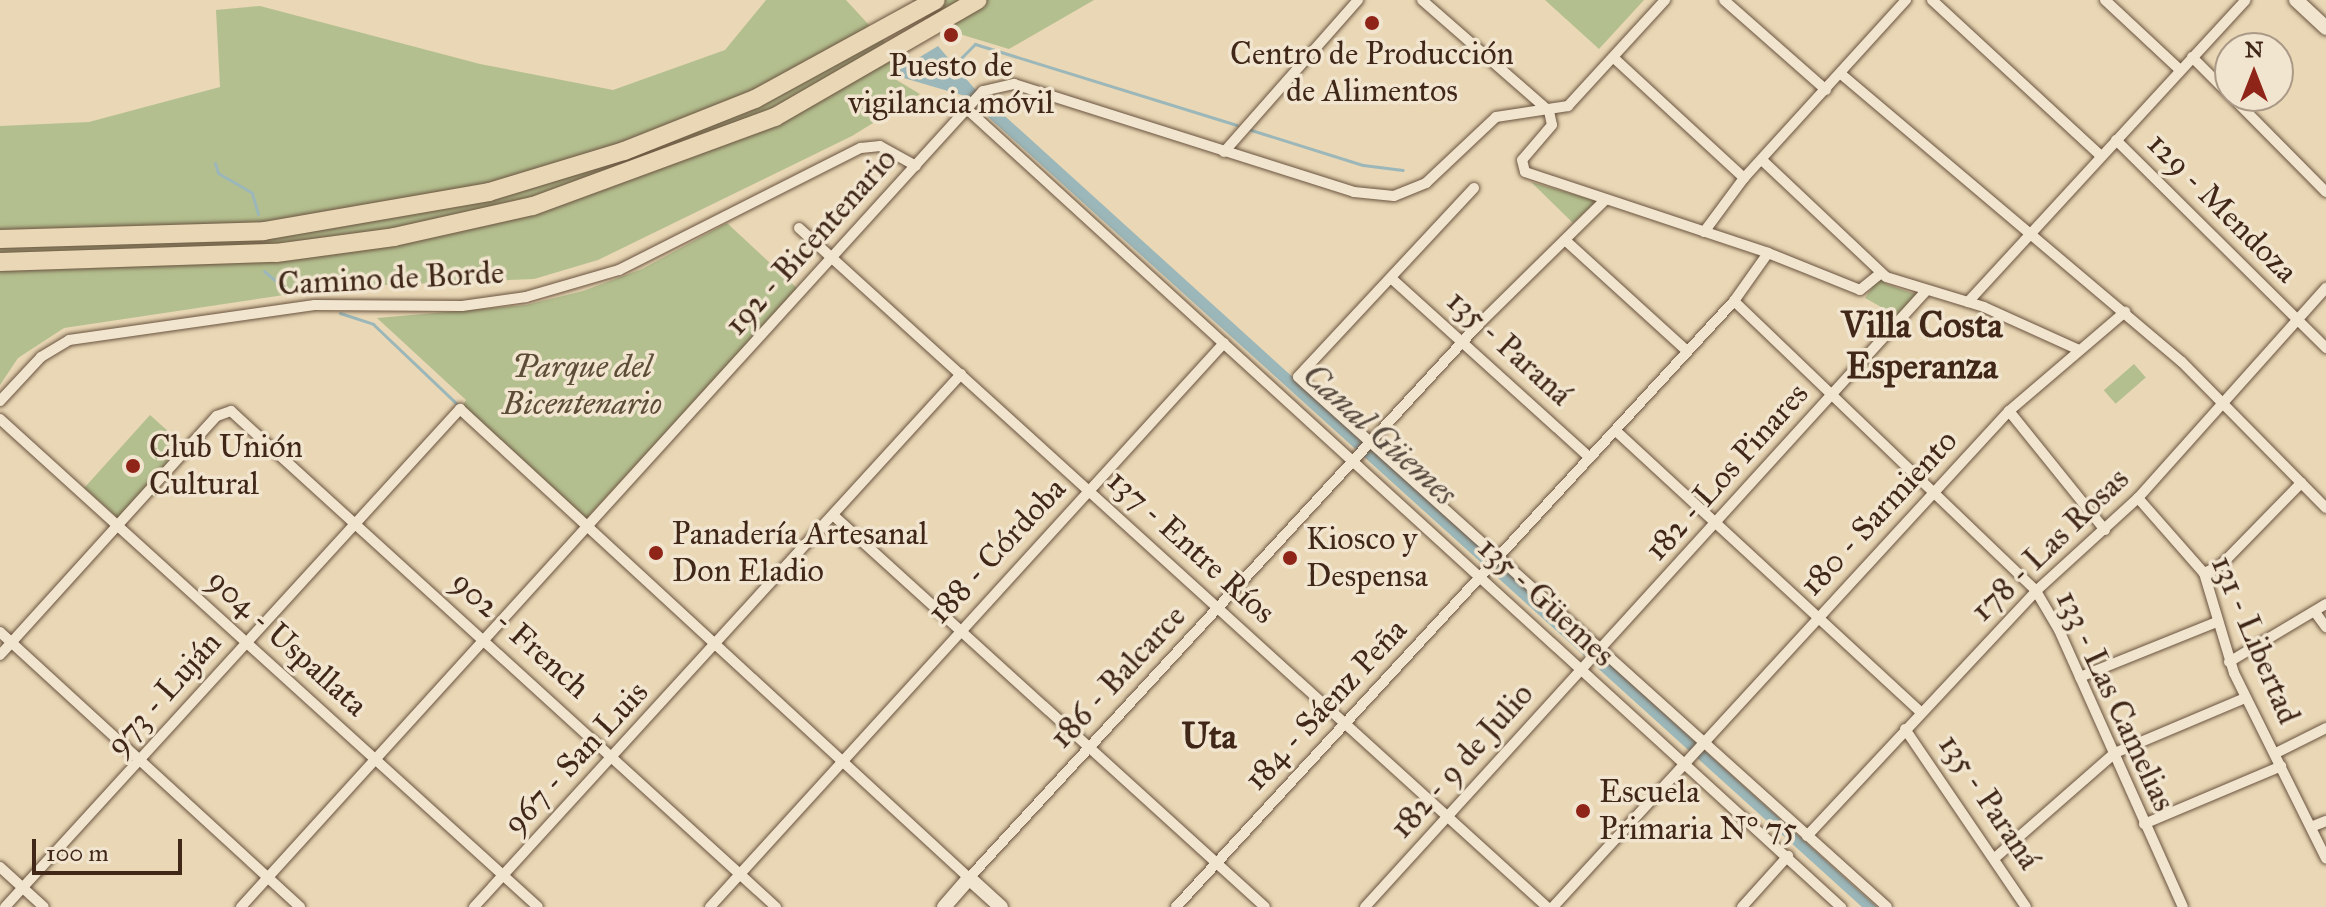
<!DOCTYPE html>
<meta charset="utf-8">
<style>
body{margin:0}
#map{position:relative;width:2326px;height:907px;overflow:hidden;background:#e9d7b5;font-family:"IM FELL Great Primer",serif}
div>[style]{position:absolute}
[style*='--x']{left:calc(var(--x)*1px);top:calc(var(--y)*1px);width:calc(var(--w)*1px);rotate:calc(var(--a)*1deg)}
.green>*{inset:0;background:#b4bf8f;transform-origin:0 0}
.water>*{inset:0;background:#9cb7b9}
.stream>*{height:3px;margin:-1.5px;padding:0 1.5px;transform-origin:1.5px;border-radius:1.5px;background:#9cb7b9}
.roads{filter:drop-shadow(0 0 2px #6a533f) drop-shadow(0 0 2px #6a533f)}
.street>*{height:10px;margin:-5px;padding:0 5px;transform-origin:5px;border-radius:5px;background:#f1e5cf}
.secondary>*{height:14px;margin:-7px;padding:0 7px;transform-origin:7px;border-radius:7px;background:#f1e5cf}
.highway>*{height:18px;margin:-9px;padding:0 9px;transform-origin:9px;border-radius:9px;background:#e9d7b5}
.dots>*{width:22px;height:22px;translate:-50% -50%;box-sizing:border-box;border:4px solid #f1e5cf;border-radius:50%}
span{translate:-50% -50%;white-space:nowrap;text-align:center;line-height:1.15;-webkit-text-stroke:7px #f1e5cf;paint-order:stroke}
.poi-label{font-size:32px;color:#402718}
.left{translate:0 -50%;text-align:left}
.street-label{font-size:32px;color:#402718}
.park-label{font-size:32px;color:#5d4d36;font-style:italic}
.water-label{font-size:34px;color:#574b40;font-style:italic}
.quarter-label{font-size:36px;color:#402718;font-weight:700}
.north{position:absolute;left:2214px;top:32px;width:80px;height:80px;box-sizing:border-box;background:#f1e5cf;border:2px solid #aa9986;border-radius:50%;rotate:0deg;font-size:22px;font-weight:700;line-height:32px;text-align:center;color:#402718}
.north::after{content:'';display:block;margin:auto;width:28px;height:36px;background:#8f2418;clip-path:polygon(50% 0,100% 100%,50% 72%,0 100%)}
.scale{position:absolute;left:32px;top:839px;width:150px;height:36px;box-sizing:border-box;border:4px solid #402718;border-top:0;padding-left:10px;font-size:24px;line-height:28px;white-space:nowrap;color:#402718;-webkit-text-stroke:6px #f1e5cf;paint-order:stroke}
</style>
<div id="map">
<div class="green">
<div style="clip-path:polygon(766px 0,846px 0,892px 50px,895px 79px,920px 94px,852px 136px,598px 260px,534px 279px,337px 287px,64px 328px,18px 358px,0 385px,0 126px,89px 122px,220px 87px,216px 10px,260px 6px,480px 64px,613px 90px,725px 50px)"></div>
<div style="clip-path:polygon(912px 0,1094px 0,1009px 49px,933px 26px)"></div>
<div style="clip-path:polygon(1545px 0,1644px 0,1599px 49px)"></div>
<div style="clip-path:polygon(1531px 182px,1597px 201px,1573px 223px)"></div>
<div style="clip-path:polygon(727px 223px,798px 289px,586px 519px,462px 407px,466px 400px,377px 318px,526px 305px,583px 291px,642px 269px)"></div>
<div style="clip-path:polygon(1879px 277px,1886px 284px,1920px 296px,1899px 317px,1865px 298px)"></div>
<div style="left:2134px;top:364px;width:18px;height:40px;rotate:49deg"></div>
<div style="left:150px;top:415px;width:45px;height:98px;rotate:42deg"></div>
</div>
<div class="water">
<div style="clip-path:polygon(938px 46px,974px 88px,1877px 907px,1862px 907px,965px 96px,897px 76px,897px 71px)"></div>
</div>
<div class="stream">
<div style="--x:904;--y:51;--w:16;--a:55"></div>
<div style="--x:954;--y:65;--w:30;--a:-45"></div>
<div style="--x:975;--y:44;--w:274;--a:17.2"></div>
<div style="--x:1251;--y:130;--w:117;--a:17.4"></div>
<div style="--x:1363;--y:165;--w:40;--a:7.1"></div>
<div style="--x:215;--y:163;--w:10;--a:73"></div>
<div style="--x:218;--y:173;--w:39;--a:30"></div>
<div style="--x:252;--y:193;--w:22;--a:74"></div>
<div style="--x:264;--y:271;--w:30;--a:40"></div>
<div style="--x:287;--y:290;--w:50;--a:0"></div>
<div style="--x:340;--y:313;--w:35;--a:18"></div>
<div style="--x:373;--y:324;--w:115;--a:43.6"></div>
</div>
<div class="roads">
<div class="street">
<div style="--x:1422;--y:0;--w:169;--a:41.2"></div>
<div style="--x:1724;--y:0;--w:136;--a:41.4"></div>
<div style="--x:1932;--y:0;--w:230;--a:42.7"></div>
<div style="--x:2105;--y:0;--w:103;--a:43"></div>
<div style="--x:2192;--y:57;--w:54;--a:45"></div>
<div style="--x:1614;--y:58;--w:177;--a:42.7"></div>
<div style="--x:1841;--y:74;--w:446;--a:40.2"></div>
<div style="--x:2182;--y:362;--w:205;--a:45.4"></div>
<div style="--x:2231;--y:96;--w:135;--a:45.3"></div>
<div style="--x:967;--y:109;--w:1184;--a:42.4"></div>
<div style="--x:1549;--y:111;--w:14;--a:78"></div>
<div style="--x:1552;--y:125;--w:46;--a:130.6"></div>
<div style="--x:1522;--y:160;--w:12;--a:76"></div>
<div style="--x:1525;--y:172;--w:256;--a:18.4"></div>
<div style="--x:1768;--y:253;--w:99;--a:21.9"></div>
<div style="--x:1860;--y:290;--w:27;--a:-39"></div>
<div style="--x:2116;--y:140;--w:296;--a:44.7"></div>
<div style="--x:1224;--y:152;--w:203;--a:-48.6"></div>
<div style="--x:1762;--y:160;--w:170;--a:43.3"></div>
<div style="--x:1886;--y:277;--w:102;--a:17"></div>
<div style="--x:1984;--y:307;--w:102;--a:24.3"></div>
<div style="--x:1474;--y:188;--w:258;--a:133"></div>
<div style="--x:1298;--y:377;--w:792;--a:41.98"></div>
<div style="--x:799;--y:228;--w:1010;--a:42.23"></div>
<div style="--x:1704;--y:232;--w:67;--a:-53.5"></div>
<div style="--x:1744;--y:178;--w:241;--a:-47.7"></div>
<div style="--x:1565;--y:240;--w:165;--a:42.3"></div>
<div style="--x:1391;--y:278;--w:268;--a:42.1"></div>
<div style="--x:1734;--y:301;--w:419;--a:43.8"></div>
<div style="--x:2036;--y:591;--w:45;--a:59.5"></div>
<div style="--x:2059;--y:630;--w:303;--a:65.9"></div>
<div style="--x:1968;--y:302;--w:410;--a:-47.4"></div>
<div style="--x:0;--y:401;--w:60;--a:-47"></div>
<div style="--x:41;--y:357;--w:33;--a:-31"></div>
<div style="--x:69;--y:340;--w:248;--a:-8.1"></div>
<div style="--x:315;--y:305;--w:147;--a:0.4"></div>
<div style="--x:462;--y:306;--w:65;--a:-8"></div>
<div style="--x:526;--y:297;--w:97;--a:-16.2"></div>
<div style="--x:619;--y:270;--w:271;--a:-26.8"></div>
<div style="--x:861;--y:148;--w:19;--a:-6"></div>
<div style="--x:880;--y:146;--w:41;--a:29.1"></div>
<div style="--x:2009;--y:411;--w:153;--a:51.1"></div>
<div style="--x:0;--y:419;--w:726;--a:42.21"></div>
<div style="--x:1616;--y:431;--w:415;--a:42.7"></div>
<div style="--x:2138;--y:498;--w:100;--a:48.7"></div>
<div style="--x:2204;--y:573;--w:104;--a:73.3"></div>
<div style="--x:2234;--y:673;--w:207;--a:63.6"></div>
<div style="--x:833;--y:515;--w:583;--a:42.22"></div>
<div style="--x:2204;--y:573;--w:19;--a:-25"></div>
<div style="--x:2221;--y:565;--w:115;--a:-45.7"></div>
<div style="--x:2315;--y:612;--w:19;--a:54"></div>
<div style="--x:0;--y:632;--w:407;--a:42.5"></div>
<div style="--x:0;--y:655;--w:323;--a:-47.8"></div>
<div style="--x:217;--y:416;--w:15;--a:-20"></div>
<div style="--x:231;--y:411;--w:737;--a:42.31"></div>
<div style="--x:2229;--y:662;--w:113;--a:-30.9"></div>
<div style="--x:2080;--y:677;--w:148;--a:-21.9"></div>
<div style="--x:1905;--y:729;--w:215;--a:55.8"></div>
<div style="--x:2276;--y:753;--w:56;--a:-26.6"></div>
<div style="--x:2144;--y:824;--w:149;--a:-22.9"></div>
<div style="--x:2311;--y:827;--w:16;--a:-22"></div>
<div style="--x:1807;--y:836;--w:335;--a:-46.9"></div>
<div style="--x:2036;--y:591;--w:138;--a:-42.4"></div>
<div style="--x:2138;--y:498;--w:282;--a:-48.2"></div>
<div style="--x:1996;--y:857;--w:158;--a:-41.2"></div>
<div style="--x:2115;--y:753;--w:141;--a:-22.9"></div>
<div style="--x:0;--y:867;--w:59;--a:42.3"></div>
<div style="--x:5;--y:907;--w:675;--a:-47.58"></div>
<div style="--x:460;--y:409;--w:692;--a:42.66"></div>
<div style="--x:969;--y:878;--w:753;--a:-47.37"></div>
<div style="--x:1479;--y:324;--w:177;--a:-44.5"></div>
<div style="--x:241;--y:907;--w:1103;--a:-47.72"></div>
<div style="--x:983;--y:91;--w:32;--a:-13"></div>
<div style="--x:1014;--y:84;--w:357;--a:17.6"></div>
<div style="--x:1354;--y:192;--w:40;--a:5.7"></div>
<div style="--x:1394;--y:196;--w:35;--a:-22"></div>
<div style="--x:1426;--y:183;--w:96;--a:-43.3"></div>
<div style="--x:1496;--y:117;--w:73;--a:-8.7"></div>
<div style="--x:1568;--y:106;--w:144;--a:-47.5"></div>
<div style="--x:474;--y:907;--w:722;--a:-47.58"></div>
<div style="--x:710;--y:907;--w:763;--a:-47.66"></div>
<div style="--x:1176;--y:907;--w:824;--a:-47.36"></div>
<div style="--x:1734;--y:301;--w:59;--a:-54.7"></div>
<div style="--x:1365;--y:907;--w:833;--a:-47.68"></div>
<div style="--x:1553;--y:907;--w:674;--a:-47.41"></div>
<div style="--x:2009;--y:411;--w:153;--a:-40.5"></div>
<div style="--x:1742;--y:907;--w:69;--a:-48"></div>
</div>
<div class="secondary">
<div style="--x:2296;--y:0;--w:41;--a:43"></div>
<div style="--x:944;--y:907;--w:38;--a:-49"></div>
<div style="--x:969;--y:878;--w:43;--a:42.2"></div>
</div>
<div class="highway">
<div style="--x:0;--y:239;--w:264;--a:-1.7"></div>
<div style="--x:264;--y:231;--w:228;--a:-9.8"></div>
<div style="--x:489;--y:192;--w:141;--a:-16.9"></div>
<div style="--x:624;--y:151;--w:141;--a:-21.7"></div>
<div style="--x:755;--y:99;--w:206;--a:-28.7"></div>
<div style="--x:0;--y:262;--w:276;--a:-1.9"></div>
<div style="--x:276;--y:253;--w:119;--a:-7.7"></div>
<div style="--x:394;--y:237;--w:142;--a:-12.6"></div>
<div style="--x:533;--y:206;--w:258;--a:-20.2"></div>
<div style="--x:775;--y:117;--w:234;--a:-30"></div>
</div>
</div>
<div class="dots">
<div style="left:1372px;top:23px;background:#8f2418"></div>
<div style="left:951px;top:35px;background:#8f2418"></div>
<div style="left:133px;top:466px;background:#8f2418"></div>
<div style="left:656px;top:553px;background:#8f2418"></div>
<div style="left:1290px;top:558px;background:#8f2418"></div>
<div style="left:1583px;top:811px;background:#8f2418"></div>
</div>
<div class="poi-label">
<span style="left:1372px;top:73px">Centro de Producción<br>de Alimentos</span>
<span style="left:951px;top:85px">Puesto de<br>vigilancia móvil</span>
<span class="left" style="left:149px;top:466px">Club Unión<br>Cultural</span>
<span class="left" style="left:672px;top:553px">Panadería Artesanal<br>Don Eladio</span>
<span class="left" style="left:1306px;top:558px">Kiosco y<br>Despensa</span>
<span class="left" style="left:1599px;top:811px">Escuela<br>Primaria N° 75</span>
</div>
<div class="street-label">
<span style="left:2222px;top:208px;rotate:45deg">129 - Mendoza</span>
<span style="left:811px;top:242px;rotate:-48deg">192 - Bicentenario</span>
<span style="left:391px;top:279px;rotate:-3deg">Camino de Borde</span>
<span style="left:1509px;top:348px;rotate:42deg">135 - Paraná</span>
<span style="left:1727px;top:472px;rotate:-48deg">182 - Los Pinares</span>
<span style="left:1879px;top:513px;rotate:-47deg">180 - Sarmiento</span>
<span style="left:2050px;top:545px;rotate:-44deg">178 - Las Rosas</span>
<span style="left:1191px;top:547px;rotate:42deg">137 - Entre Ríos</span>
<span style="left:997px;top:551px;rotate:-47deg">188 - Córdoba</span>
<span style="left:1546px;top:602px;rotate:43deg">135 - Güemes</span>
<span style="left:520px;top:635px;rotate:42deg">902 - French</span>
<span style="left:2255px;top:640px;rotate:67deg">131 - Libertad</span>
<span style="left:287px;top:643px;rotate:42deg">904 - Uspallata</span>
<span style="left:1118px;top:677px;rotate:-47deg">186 - Balcarce</span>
<span style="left:164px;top:694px;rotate:-48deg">973 - Luján</span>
<span style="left:2115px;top:701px;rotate:65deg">133 - Las Camelias</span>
<span style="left:1326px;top:705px;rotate:-47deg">184 - Sáenz Peña</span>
<span style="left:576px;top:758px;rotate:-47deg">967 - San Luis</span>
<span style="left:1462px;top:761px;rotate:-48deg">182 - 9 de Julio</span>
<span style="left:1989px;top:802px;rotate:56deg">135 - Paraná</span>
</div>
<div class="park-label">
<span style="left:582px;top:386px">Parque del<br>Bicentenario</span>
</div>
<div class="water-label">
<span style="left:1380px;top:434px;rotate:42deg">Canal Güemes</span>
</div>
<div class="quarter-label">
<span style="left:1922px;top:346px">Villa Costa<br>Esperanza</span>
<span style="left:1209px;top:737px">Uta</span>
</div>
<div class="north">N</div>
<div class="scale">100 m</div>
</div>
